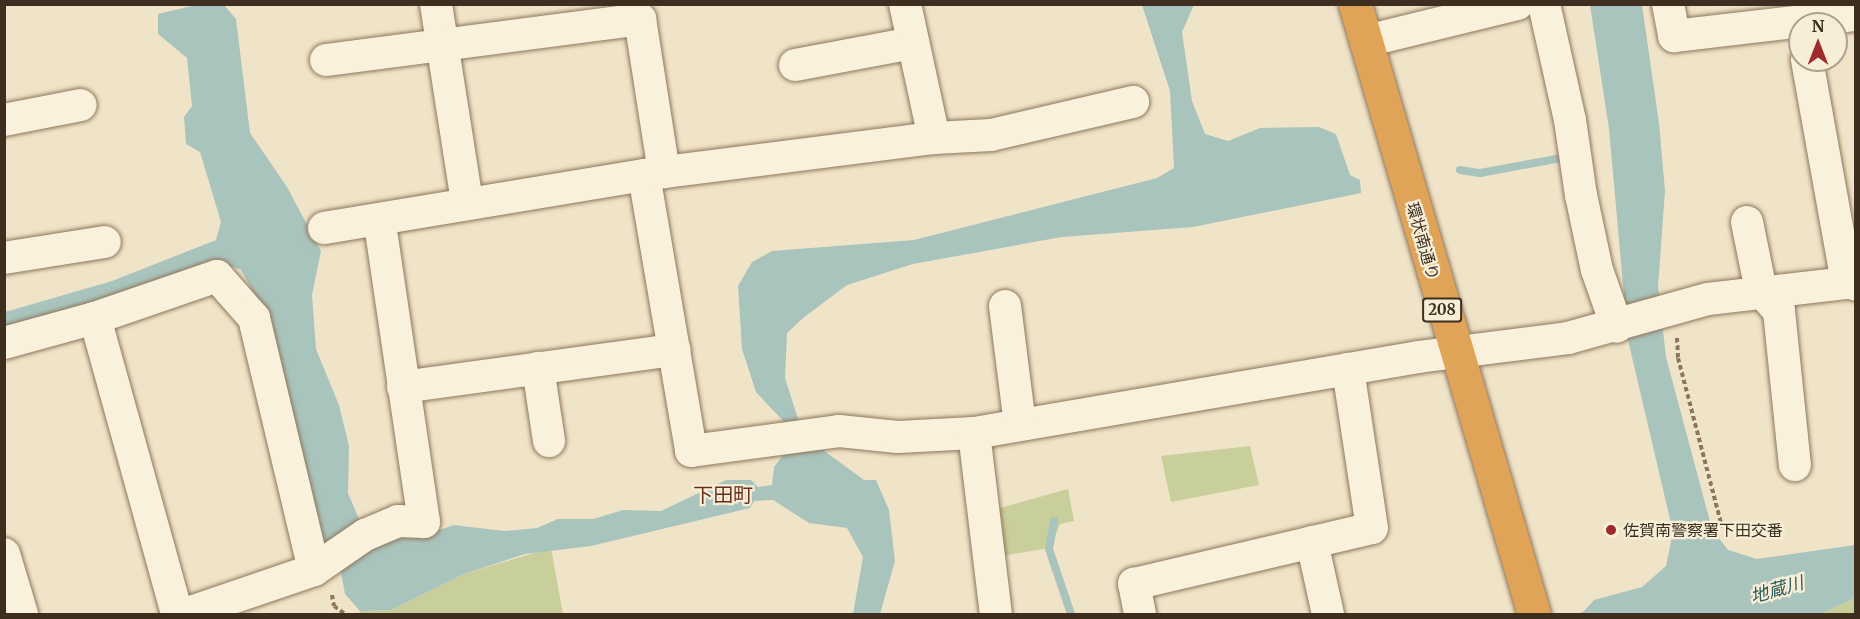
<!DOCTYPE html>
<meta charset="utf-8">
<style>
body{margin:0}
#map{position:relative;width:1860px;height:619px;overflow:hidden;background:#f0e4c8;font-family:Merriweather,"Noto Sans JP",serif}
div>[style]{position:absolute}
[style*='--x']{left:calc(var(--x)*1px);top:calc(var(--y)*1px);width:calc(var(--w)*1px);rotate:calc(var(--a)*1deg)}
.green>*{inset:0;background:#c9cf9b}
.water>*{inset:0;background:#a9c4bc}
.stream>*{height:8px;margin:-4px;padding:0 4px;transform-origin:4px;border-radius:4px;background:#a9c4bc}
.path>*{height:4px;margin-top:-2px;transform-origin:0;background:repeating-linear-gradient(90deg,#8d765c 0 4.5px,transparent 0 7.5px)}
.roads{filter:drop-shadow(0 0 2px #8d765c) drop-shadow(0 0 2px #8d765c)}
.street>*{height:32px;margin:-16px;padding:0 16px;transform-origin:16px;border-radius:16px;background:#faf1dc}
.highway>*{height:33px;margin:-16.5px;padding:0 16.5px;transform-origin:16.5px;border-radius:16.5px;background:#e0a458}
.dots>*{width:16px;height:16px;translate:-50% -50%;box-sizing:border-box;border:3px solid #f7eed8;border-radius:50%}
span{translate:-50% -50%;white-space:nowrap;text-align:center;line-height:1.15;-webkit-text-stroke:4.5px #f7eed8;paint-order:stroke}
.shield-label span{padding:2px 4px;background:#f7eed8;border:2px solid;border-radius:4px;-webkit-text-stroke-width:0}
.shield-label{font-size:15px;color:#3d2e20;font-weight:700}
.street-label{font-size:16px;color:#3d2e20}
.poi-label{font-size:16px;color:#3d2e20}
.left{translate:0 -50%;text-align:left}
.water-label{font-size:18px;color:#2f5d5a;font-style:italic}
.quarter-label{font-size:20px;color:#6b2e1e}
.frame{position:absolute;inset:0;border:6px solid #3d2e20;pointer-events:none}
.north{position:absolute;left:1788px;top:12px;width:60px;height:60px;box-sizing:border-box;background:#f7eed8;border:2px solid #ada18e;border-radius:50%;rotate:0deg;font-size:16px;font-weight:700;line-height:24px;text-align:center;color:#3d2e20}
.north::after{content:'';display:block;margin:auto;width:21px;height:27px;background:#9e2a2b;clip-path:polygon(50% 0,100% 100%,50% 72%,0 100%)}
</style>
<div id="map">
<div class="green">
<div style="clip-path:polygon(1250px 446px,1259px 485px,1171px 502px,1161px 456px)"></div>
<div style="clip-path:polygon(1068px 489px,1074px 521px,1060px 524px,1050px 548px,994px 557px,989px 511px)"></div>
<div style="clip-path:polygon(551px 548px,563px 614px,359px 614px,360px 611px,391px 610px,464px 574px)"></div>
<div style="clip-path:polygon(1855px 598px,1855px 614px,1821px 614px)"></div>
</div>
<div class="water">
<div style="clip-path:polygon(196px 5px,224px 5px,236px 19px,250px 133px,287px 187px,321px 251px,312px 295px,316px 349px,339px 405px,349px 446px,348px 493px,361px 524px,383px 535px,433px 532px,454px 525px,504px 531px,537px 528px,558px 519px,593px 519px,623px 510px,661px 511px,726px 480px,751px 480px,758px 487px,772px 485px,774px 467px,784px 454px,788px 426px,756px 392px,742px 349px,738px 286px,752px 262px,772px 251px,914px 240px,1157px 178px,1174px 168px,1170px 91px,1142px 5px,1194px 5px,1182px 32px,1192px 101px,1205px 134px,1228px 141px,1260px 128px,1319px 127px,1336px 134px,1350px 175px,1360px 180px,1361px 193px,1193px 227px,1062px 237px,913px 264px,847px 285px,803px 318px,787px 333px,785px 378px,800px 425px,819px 447px,864px 480px,876px 480px,889px 510px,895px 561px,880px 614px,853px 614px,863px 557px,847px 528px,809px 523px,773px 500px,754px 501px,750px 508px,591px 546px,525px 554px,464px 574px,391px 610px,360px 611px,345px 594px,336px 546px,320px 541px,270px 323px,241px 270px,222px 263px,33px 323px,5px 328px,5px 312px,112px 281px,216px 240px,221px 222px,200px 152px,186px 144px,184px 117px,192px 106px,187px 58px,158px 34px,158px 14px)"></div>
<div style="clip-path:polygon(1590px 5px,1642px 5px,1659px 123px,1665px 191px,1658px 287px,1666px 357px,1712px 529px,1728px 550px,1757px 559px,1855px 545px,1855px 598px,1821px 614px,1574px 614px,1583px 612px,1594px 600px,1642px 587px,1666px 566px,1673px 532px,1628px 340px,1609px 129px)"></div>
</div>
<div class="stream">
<div style="--x:1460;--y:170;--w:20;--a:9"></div>
<div style="--x:1480;--y:173;--w:88;--a:-10.4"></div>
<div style="--x:1054;--y:521;--w:28;--a:100"></div>
<div style="--x:1049;--y:549;--w:69;--a:71.3"></div>
</div>
<div class="path">
<div style="--x:1677;--y:338;--w:20;--a:87"></div>
<div style="--x:1678;--y:358;--w:175;--a:75.4"></div>
<div style="--x:332;--y:595;--w:11;--a:80"></div>
<div style="--x:334;--y:606;--w:14;--a:36"></div>
</div>
<div class="roads">
<div class="street">
<div style="--x:436;--y:4;--w:201;--a:81.1"></div>
<div style="--x:1544;--y:4;--w:119;--a:77.4"></div>
<div style="--x:1570;--y:120;--w:76;--a:81.7"></div>
<div style="--x:1581;--y:195;--w:77;--a:78"></div>
<div style="--x:1597;--y:270;--w:60;--a:70.7"></div>
<div style="--x:1668;--y:4;--w:33;--a:79"></div>
<div style="--x:1674;--y:36;--w:183;--a:-6.6"></div>
<div style="--x:1366;--y:41;--w:156;--a:-13.7"></div>
<div style="--x:326;--y:60;--w:317;--a:-7.4"></div>
<div style="--x:640;--y:19;--w:155;--a:81.1"></div>
<div style="--x:1807;--y:60;--w:209;--a:79.8"></div>
<div style="--x:1844;--y:266;--w:22;--a:58"></div>
<div style="--x:795;--y:65;--w:120;--a:-10.6"></div>
<div style="--x:4;--y:120;--w:78;--a:-11"></div>
<div style="--x:934;--y:138;--w:57;--a:-3"></div>
<div style="--x:991;--y:135;--w:146;--a:-13.1"></div>
<div style="--x:644;--y:175;--w:280;--a:80.3"></div>
<div style="--x:691;--y:451;--w:149;--a:-7.7"></div>
<div style="--x:839;--y:431;--w:59;--a:5.8"></div>
<div style="--x:898;--y:437;--w:76;--a:-3"></div>
<div style="--x:974;--y:433;--w:450;--a:-9.7"></div>
<div style="--x:1418;--y:357;--w:151;--a:-7.2"></div>
<div style="--x:1568;--y:338;--w:145;--a:-15.6"></div>
<div style="--x:1708;--y:299;--w:149;--a:-6.6"></div>
<div style="--x:1747;--y:222;--w:70;--a:78.5"></div>
<div style="--x:1761;--y:291;--w:27;--a:48"></div>
<div style="--x:1779;--y:311;--w:155;--a:84.1"></div>
<div style="--x:324;--y:228;--w:345;--a:-9.4"></div>
<div style="--x:664;--y:172;--w:272;--a:-7.2"></div>
<div style="--x:934;--y:138;--w:137;--a:-102.2"></div>
<div style="--x:4;--y:258;--w:102;--a:-9"></div>
<div style="--x:1005;--y:306;--w:119;--a:82.8"></div>
<div style="--x:95;--y:318;--w:307;--a:74.5"></div>
<div style="--x:4;--y:343;--w:94;--a:-15.4"></div>
<div style="--x:95;--y:318;--w:129;--a:-19"></div>
<div style="--x:217;--y:276;--w:56;--a:48.6"></div>
<div style="--x:254;--y:318;--w:259;--a:76.6"></div>
<div style="--x:314;--y:570;--w:136;--a:161.2"></div>
<div style="--x:538;--y:368;--w:74;--a:81.4"></div>
<div style="--x:403;--y:387;--w:274;--a:-7.8"></div>
<div style="--x:974;--y:433;--w:182;--a:83.1"></div>
<div style="--x:1312;--y:542;--w:74;--a:77.5"></div>
<div style="--x:4;--y:554;--w:63;--a:73.3"></div>
<div style="--x:314;--y:570;--w:62;--a:-34.5"></div>
<div style="--x:365;--y:535;--w:36;--a:-23"></div>
<div style="--x:398;--y:521;--w:26;--a:2"></div>
<div style="--x:424;--y:522;--w:306;--a:-98.4"></div>
<div style="--x:1140;--y:614;--w:31;--a:-101"></div>
<div style="--x:1134;--y:584;--w:244;--a:-13.2"></div>
<div style="--x:1372;--y:528;--w:161;--a:-98.6"></div>
</div>
<div class="highway">
<div style="--x:1355;--y:4;--w:636;--a:73.65"></div>
</div>
</div>
<div class="dots">
<div style="left:1611px;top:530px;background:#9e2a2b"></div>
</div>
<div class="shield-label">
<span style="left:1442px;top:310px">208</span>
</div>
<div class="street-label">
<span style="left:1423px;top:241px;rotate:74deg">環状南通り</span>
</div>
<div class="poi-label">
<span class="left" style="left:1623px;top:530px">佐賀南警察署下田交番</span>
</div>
<div class="water-label">
<span style="left:1777px;top:590px;rotate:-16deg">地蔵川</span>
</div>
<div class="quarter-label">
<span style="left:723px;top:494px">下田町</span>
</div>
<div class="frame"></div>
<div class="north">N</div>
</div>
